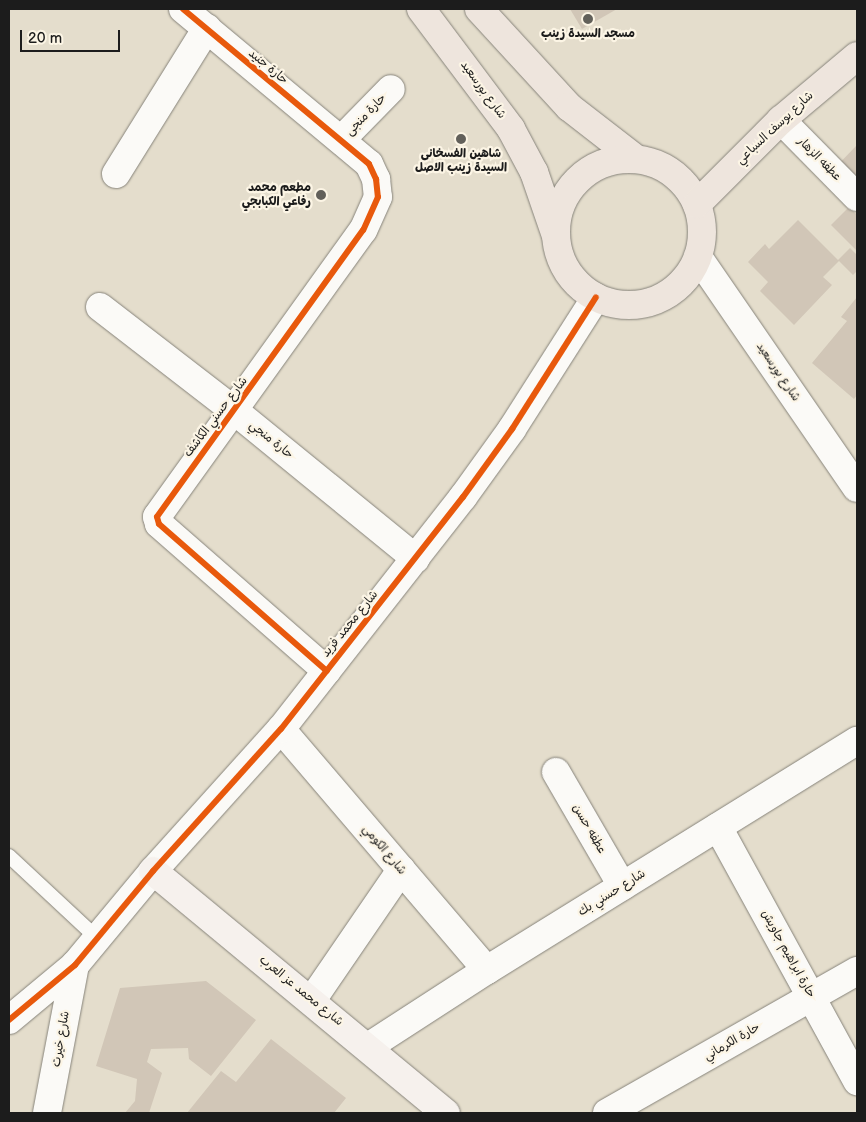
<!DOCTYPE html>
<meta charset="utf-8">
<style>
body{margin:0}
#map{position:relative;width:866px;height:1122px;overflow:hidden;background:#e4ddcc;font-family:"Balsamiq Sans","Playpen Sans Arabic",sans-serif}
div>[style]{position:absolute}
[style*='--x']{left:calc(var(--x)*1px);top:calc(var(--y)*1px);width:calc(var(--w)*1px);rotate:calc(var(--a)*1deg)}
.building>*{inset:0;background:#d1c6b7}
.roads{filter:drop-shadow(0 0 1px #86837a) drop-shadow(0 0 1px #86837a)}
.service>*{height:14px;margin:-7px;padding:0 7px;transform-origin:7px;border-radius:7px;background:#fbfaf7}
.minor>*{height:28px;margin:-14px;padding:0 14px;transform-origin:14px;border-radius:14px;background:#fbfaf7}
.tertiary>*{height:28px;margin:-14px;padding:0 14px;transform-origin:14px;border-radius:14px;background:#fbfaf7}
.secondary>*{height:28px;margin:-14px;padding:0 14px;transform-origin:14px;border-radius:14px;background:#f6f1ed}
.primary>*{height:28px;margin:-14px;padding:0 14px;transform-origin:14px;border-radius:14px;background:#eee5dd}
.primary>.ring{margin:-14px;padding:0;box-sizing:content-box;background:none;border:28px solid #eee5dd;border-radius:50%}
.cycleway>*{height:6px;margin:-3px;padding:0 3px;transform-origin:3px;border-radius:3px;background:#e8590c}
.dots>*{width:14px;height:14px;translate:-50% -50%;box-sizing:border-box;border:2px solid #fcf5e5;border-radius:50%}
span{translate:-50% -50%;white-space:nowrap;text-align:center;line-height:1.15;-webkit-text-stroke:4.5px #fcf5e5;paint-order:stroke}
.poi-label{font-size:12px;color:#1c1c1c;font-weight:700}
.right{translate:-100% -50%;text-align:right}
.street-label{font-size:12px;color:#1c1c1c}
.frame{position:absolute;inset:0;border:10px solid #1c1c1c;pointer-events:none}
.scale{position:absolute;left:20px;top:30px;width:100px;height:22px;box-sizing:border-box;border:2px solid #1c1c1c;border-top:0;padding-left:6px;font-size:15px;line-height:18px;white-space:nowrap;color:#1c1c1c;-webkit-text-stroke:4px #fcf5e5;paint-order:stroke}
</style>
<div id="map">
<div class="building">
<div style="clip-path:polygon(570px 9px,617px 9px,582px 29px)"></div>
<div style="clip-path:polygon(857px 145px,857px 182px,829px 174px)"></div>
<div style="clip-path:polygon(849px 207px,857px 215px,857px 251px,831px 225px)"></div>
<div style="clip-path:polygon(798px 220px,838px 260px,850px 248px,857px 255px,857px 271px,853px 275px,839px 261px,823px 277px,832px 285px,794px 325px,760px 291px,768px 282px,748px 262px,765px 244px,769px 249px)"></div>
<div style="clip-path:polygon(857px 297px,857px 395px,854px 399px,812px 363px,847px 321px,841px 317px)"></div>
<div style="clip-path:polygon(206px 981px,256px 1020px,211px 1076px,189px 1059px,188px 1048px,151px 1049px,147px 1062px,162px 1073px,149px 1113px,125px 1113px,135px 1101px,137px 1079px,96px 1066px,120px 988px)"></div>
<div style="clip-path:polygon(271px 1039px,346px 1098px,334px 1113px,187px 1113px,221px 1071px,236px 1082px)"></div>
</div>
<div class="roads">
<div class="service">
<div style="--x:9;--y:856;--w:119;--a:43"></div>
</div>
<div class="minor">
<div style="--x:183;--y:9;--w:242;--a:39.8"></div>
<div style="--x:369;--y:164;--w:17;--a:65"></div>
<div style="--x:376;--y:179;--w:18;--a:84"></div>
<div style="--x:378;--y:197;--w:36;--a:114"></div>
<div style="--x:363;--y:230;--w:353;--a:125.7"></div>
<div style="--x:157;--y:517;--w:7;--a:74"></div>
<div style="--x:159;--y:524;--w:223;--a:41.2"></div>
<div style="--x:781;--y:120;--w:108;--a:45.4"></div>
<div style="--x:341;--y:140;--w:71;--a:-45.6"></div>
<div style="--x:116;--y:174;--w:172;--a:-58.1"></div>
<div style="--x:100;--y:307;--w:172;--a:37.7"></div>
<div style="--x:236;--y:412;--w:232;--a:39.2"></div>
<div style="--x:281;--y:729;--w:317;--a:49.5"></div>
<div style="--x:556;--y:772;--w:132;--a:59.9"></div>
<div style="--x:718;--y:827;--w:290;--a:61.3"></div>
<div style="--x:312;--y:1000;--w:158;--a:-55.6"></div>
<div style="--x:368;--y:1047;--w:142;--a:-32.9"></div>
<div style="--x:487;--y:970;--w:435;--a:-31.8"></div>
<div style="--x:607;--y:1113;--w:288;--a:-29.6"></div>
</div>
<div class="tertiary">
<div style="--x:698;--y:257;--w:280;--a:55.5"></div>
<div style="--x:9;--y:1020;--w:86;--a:-39.8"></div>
<div style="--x:75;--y:965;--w:122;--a:-50.3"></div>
<div style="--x:153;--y:871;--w:191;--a:-48"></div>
<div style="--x:281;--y:729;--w:295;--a:-51.9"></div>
<div style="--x:463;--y:497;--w:84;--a:-54.2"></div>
<div style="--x:512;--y:429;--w:156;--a:-57.5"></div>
<div style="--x:47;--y:1113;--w:151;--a:-79.3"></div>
</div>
<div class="secondary">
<div style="--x:153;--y:871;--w:380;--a:39.6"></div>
</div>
<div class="primary">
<div style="--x:421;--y:9;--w:150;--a:53.1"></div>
<div style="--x:511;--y:129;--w:49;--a:61.9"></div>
<div style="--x:534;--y:172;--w:65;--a:71"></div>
<div style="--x:479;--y:9;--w:133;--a:47.4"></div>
<div style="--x:569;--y:107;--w:85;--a:37.8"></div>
<div class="ring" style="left:556px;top:159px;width:118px;height:118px"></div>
<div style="--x:697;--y:204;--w:119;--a:-45"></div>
<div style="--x:781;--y:120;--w:99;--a:-40.1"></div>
</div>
</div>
<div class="cycleway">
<div style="--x:183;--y:9;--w:242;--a:39.8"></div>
<div style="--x:369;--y:164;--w:17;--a:65"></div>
<div style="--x:376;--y:179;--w:18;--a:84"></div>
<div style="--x:378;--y:197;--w:36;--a:114"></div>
<div style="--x:363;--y:230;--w:353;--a:125.7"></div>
<div style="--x:157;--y:517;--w:7;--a:74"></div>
<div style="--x:159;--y:524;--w:223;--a:41.2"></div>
<div style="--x:9;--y:1020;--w:86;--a:-39.8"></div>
<div style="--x:75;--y:965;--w:122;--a:-50.3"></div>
<div style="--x:153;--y:871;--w:191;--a:-48"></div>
<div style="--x:281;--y:729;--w:295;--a:-51.9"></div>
<div style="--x:463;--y:497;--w:84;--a:-54.2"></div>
<div style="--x:512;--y:429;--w:156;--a:-57.5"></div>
</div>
<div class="dots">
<div style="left:588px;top:19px;background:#62605a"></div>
<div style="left:461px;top:139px;background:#62605a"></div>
<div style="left:321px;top:195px;background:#62605a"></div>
</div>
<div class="poi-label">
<span style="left:588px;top:34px">مسجد السيدة زينب</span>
<span style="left:461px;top:161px">شاهين الفسخانى<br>السيدة زينب الاصل</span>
<span class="right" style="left:311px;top:195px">مطعم محمد<br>رفاعي الكبابجي</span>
</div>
<div class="street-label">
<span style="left:268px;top:67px;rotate:40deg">حارة جنيد</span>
<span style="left:483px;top:90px;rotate:54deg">شارع بورسعيد</span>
<span style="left:366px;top:115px;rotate:-46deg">حارة منجى</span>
<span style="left:775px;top:128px;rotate:-43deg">شارع يوسف السباعي</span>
<span style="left:819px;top:159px;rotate:45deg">عطفه الزهار</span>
<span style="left:778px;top:372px;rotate:56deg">شارع بورسعيد</span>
<span style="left:216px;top:417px;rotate:-53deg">شارع حسني الكاشف</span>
<span style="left:271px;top:440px;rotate:39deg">حارة منجي</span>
<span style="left:350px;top:624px;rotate:-51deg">شارع محمد فريد</span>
<span style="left:589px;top:829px;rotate:60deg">عطفه حسن</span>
<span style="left:384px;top:850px;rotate:50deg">شارع الكومي</span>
<span style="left:612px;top:893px;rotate:-32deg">شارع حسني بك</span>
<span style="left:788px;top:954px;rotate:61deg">حارة ابراهيم جاويش</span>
<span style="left:301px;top:991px;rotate:39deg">شارع محمد عز العرب</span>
<span style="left:61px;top:1039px;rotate:-80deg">شارع خيرت</span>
<span style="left:732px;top:1042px;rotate:-30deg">حارة الكرماني</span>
</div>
<div class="frame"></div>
<div class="scale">20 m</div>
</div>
